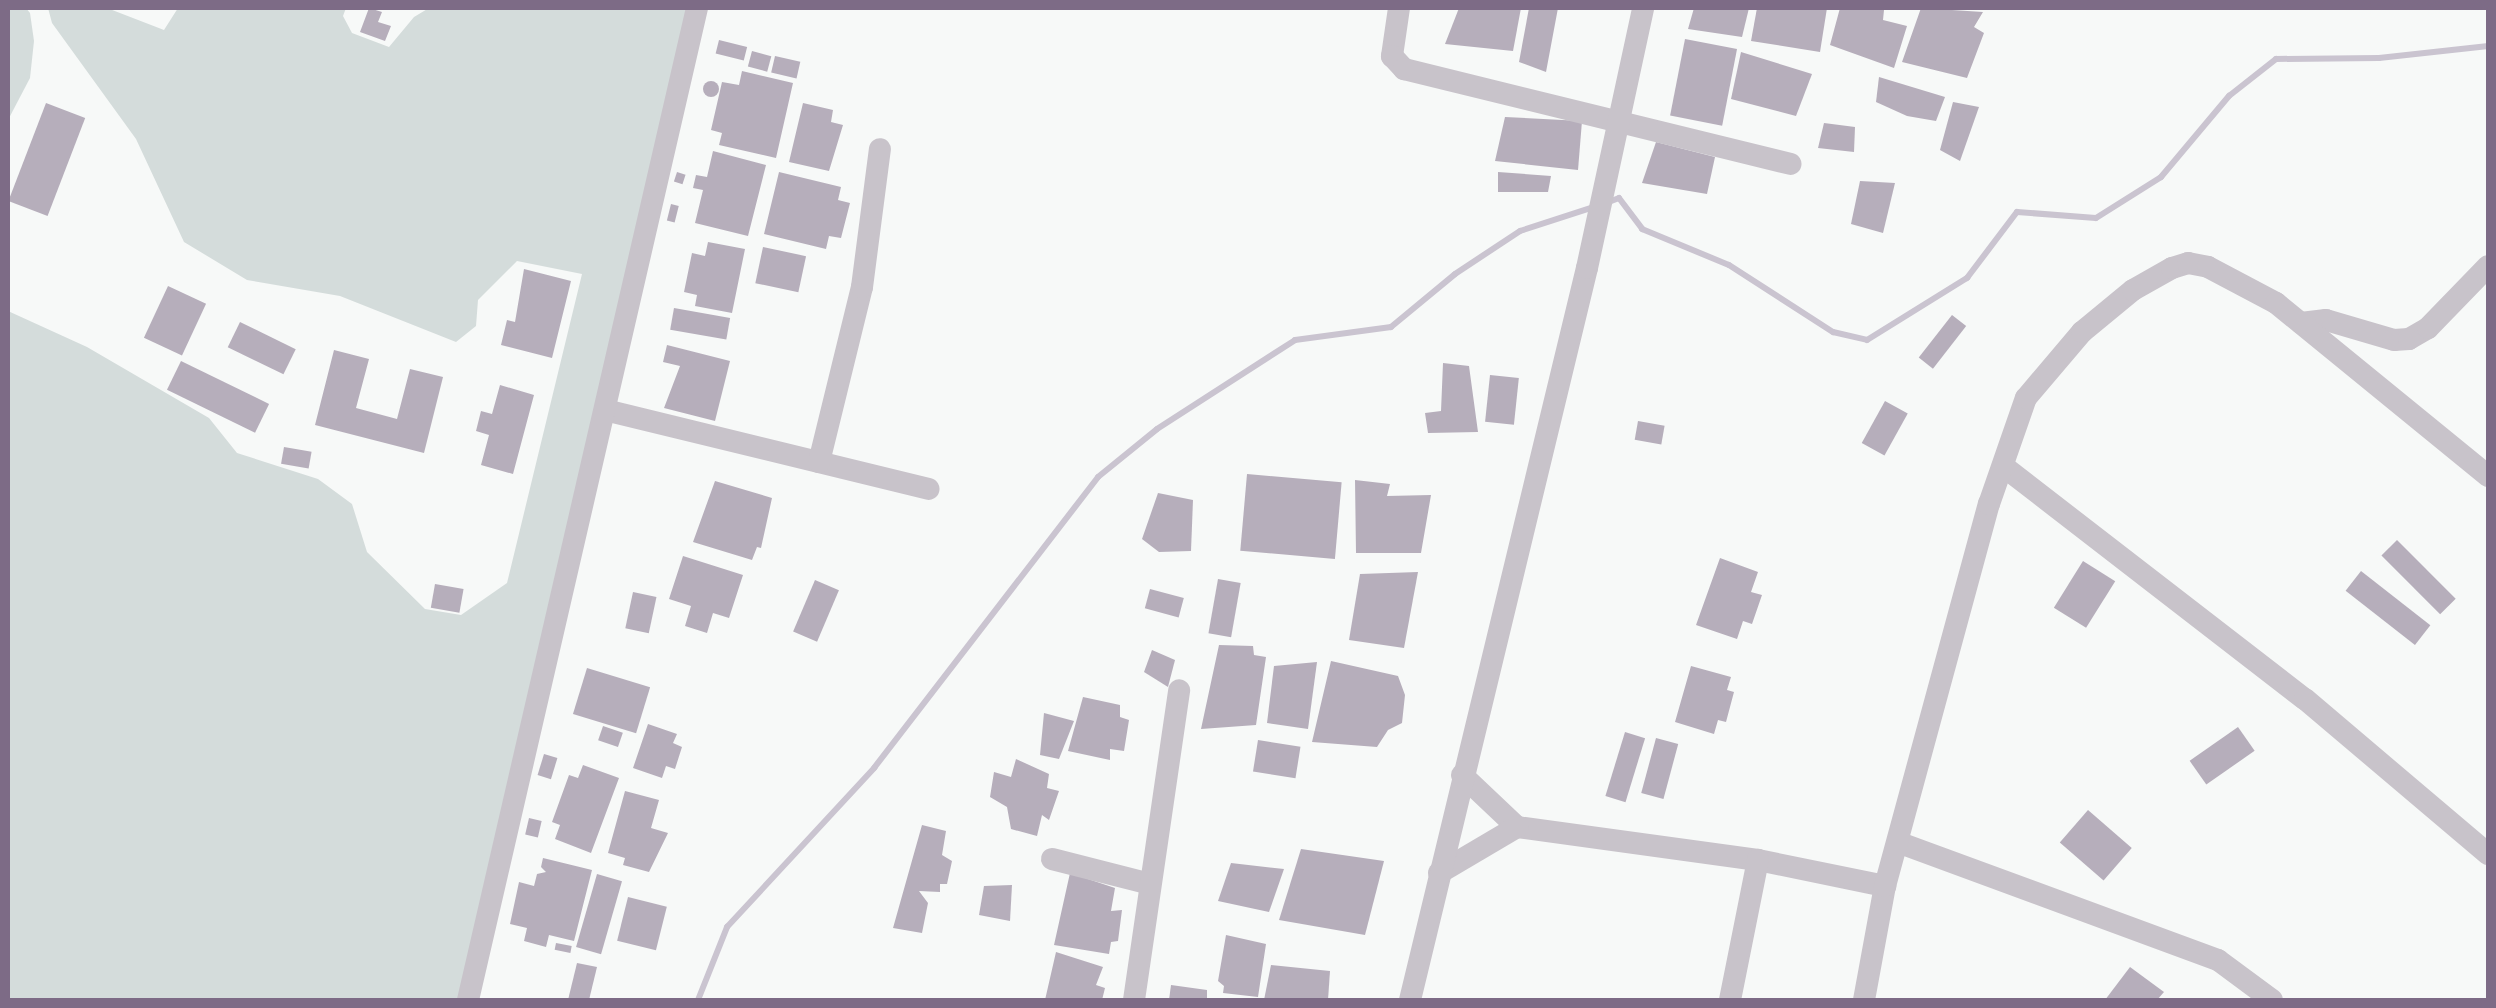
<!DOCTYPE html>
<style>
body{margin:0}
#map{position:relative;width:2496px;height:1008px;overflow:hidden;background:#f7f9f8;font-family:"Archivo Narrow",sans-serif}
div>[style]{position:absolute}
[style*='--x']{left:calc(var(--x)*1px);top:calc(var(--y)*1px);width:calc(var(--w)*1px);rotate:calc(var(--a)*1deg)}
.green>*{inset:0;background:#d4dcdb}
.stream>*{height:6px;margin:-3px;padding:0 3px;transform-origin:3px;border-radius:3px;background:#cac4d0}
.building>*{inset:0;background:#b6aebb;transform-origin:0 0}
.round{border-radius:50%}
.minor>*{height:22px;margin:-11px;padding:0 11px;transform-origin:11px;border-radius:11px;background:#c8c3ca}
span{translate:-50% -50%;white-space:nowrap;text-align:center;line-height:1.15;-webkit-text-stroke:10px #fff;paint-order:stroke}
.frame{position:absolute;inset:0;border:10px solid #7d6b86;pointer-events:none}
</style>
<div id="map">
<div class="green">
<div style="clip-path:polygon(8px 8px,26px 8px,30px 13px,34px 41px,30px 78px,8px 120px)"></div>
<div style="clip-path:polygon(48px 8px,107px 8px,164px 30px,178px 8px,346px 8px,343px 16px,352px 33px,389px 47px,414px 17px,429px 8px,691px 8px,458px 1000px,8px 1000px,8px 311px,87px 347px,209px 418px,237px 453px,318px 479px,352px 504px,367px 552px,425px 609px,461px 615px,507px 583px,582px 274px,517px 261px,478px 300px,476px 326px,456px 342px,340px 296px,247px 280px,184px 242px,136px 139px,52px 23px)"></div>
</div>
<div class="stream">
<div style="--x:1606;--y:203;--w:14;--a:-21"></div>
<div style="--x:1619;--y:198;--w:39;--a:53"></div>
<div style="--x:1642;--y:229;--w:94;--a:22.5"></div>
<div style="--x:1729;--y:265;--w:124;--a:32.8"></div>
<div style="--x:1833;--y:332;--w:35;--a:13"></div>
<div style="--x:1867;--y:340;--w:118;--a:-31.8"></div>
<div style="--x:1967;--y:278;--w:83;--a:-52.9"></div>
<div style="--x:2017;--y:212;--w:79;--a:4.3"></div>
<div style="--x:2096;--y:218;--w:77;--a:-32.2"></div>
<div style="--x:2161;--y:177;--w:106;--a:-50"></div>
<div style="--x:2229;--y:96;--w:60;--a:-38.2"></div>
<div style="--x:2276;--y:59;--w:103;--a:-0.6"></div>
<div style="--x:2379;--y:58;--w:110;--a:-6.3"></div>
<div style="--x:698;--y:1000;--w:79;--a:-68.3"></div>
<div style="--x:727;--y:927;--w:217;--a:-47.2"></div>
<div style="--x:874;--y:768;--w:367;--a:-52.4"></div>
<div style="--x:1098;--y:477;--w:76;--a:-39.1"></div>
<div style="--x:1157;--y:429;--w:164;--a:-32.8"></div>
<div style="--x:1295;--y:340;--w:97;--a:-7.7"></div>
<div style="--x:1391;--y:327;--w:83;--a:-39.6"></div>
<div style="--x:1455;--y:274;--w:78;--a:-33.5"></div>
<div style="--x:1520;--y:231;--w:78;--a:-18"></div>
</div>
<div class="building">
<div style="clip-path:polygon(369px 8px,382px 12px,378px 22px,391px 26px,385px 41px,360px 32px)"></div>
<div style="clip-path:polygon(1459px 8px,1521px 8px,1513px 51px,1445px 44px)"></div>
<div style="clip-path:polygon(1529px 8px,1558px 8px,1546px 72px,1519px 62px)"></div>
<div style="clip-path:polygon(1694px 8px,1749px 8px,1742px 37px,1688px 29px)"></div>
<div style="clip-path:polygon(1757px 8px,1827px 8px,1820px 52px,1751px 41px)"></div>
<div style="clip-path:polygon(1840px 8px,1884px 10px,1883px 20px,1907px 26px,1894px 68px,1830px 45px)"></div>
<div style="clip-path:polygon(1921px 8px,1983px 12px,1974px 27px,1984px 33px,1967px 78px,1902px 62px)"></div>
<div style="left:1685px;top:39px;width:53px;height:78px;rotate:11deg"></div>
<div style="left:719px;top:40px;width:29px;height:14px;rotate:14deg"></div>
<div style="left:752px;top:51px;width:20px;height:16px;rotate:15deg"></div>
<div style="clip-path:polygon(1741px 52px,1812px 74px,1796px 116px,1731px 99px)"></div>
<div style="left:775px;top:56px;width:26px;height:17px;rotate:13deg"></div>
<div style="clip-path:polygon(742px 71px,793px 83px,776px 158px,719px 145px,722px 133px,711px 130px,722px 82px,739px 85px)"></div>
<div style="clip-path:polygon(1879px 77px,1945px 97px,1936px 121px,1907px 116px,1876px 102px)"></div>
<div class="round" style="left:703px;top:81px;width:16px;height:16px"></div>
<div style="clip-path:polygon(1953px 102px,1979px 107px,1960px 161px,1940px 150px)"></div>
<div style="left:46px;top:103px;width:42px;height:105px;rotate:21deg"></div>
<div style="clip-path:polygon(803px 103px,833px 110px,831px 122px,843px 125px,829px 171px,789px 162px)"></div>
<div style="clip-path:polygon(1505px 117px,1582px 121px,1578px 170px,1495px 161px)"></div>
<div style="clip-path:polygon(1824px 123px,1855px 127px,1854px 152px,1818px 148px)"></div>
<div style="clip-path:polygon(1656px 142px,1715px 157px,1707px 194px,1642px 183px)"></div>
<div style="clip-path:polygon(713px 151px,766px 165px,748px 236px,695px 223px,703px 190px,693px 188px,696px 175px,707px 177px)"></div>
<div style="left:677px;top:172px;width:9px;height:10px;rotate:18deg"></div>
<div style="clip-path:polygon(779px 172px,841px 187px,838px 200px,850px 203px,841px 238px,829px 236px,826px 249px,764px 234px)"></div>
<div style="clip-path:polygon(1498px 172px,1551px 176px,1548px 192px,1498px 192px)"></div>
<div style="clip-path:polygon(1860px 181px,1895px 183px,1883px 233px,1851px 224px)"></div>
<div style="left:671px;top:204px;width:8px;height:17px;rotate:14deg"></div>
<div style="clip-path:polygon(708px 242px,745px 249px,732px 313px,695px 306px,697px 295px,684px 292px,692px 253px,705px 256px)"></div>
<div style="left:763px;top:247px;width:44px;height:37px;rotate:12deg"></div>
<div style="clip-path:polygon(524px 269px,571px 281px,552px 358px,501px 345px,507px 320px,515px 322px)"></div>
<div style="left:168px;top:286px;width:42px;height:57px;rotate:25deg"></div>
<div style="left:674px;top:308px;width:57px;height:22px;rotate:10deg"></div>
<div style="left:1952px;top:315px;width:18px;height:54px;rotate:38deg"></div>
<div style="left:240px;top:322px;width:62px;height:28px;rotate:26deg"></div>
<div style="clip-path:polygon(667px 345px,730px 361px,715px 421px,664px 408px,680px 366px,663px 362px)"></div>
<div style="clip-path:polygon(334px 350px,369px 359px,356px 408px,397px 419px,410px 369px,443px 377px,424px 453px,315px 425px)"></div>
<div style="left:181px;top:361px;width:98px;height:32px;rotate:26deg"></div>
<div style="clip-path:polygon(1443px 363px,1469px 366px,1478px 432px,1428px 433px,1425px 413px,1441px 411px)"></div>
<div style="left:1490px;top:375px;width:29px;height:47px;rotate:6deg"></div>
<div style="clip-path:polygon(500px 385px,534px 395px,513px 474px,481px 465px,489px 435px,476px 431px,481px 411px,492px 414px)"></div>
<div style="left:1885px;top:401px;width:26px;height:48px;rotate:29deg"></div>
<div style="left:1638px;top:421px;width:27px;height:19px;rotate:10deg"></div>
<div style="left:284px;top:447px;width:28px;height:17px;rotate:10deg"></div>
<div style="left:1247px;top:474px;width:95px;height:77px;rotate:5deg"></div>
<div style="clip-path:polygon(1355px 480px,1390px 484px,1387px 496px,1431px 495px,1421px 553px,1356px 553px)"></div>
<div style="clip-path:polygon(715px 481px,772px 498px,761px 548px,757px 547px,752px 560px,693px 542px)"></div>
<div style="clip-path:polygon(1158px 493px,1193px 500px,1191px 551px,1159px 552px,1142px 539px)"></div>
<div style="left:2397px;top:540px;width:83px;height:22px;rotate:45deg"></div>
<div style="clip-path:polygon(683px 556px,743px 575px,729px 618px,713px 613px,707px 633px,685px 626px,691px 606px,669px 599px)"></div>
<div style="clip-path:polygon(1720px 558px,1758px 572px,1751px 592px,1762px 595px,1752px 624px,1743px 621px,1737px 639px,1696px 625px)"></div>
<div style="left:2083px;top:561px;width:38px;height:55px;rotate:32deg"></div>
<div style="left:2361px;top:571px;width:88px;height:25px;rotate:38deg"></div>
<div style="clip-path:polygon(1418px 572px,1404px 648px,1349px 640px,1360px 574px)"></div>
<div style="left:1218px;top:579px;width:23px;height:55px;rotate:10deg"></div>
<div style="left:815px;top:580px;width:26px;height:56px;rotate:23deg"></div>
<div style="left:435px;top:584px;width:29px;height:24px;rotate:10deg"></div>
<div style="left:1150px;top:589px;width:35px;height:20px;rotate:15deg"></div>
<div style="left:633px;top:592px;width:24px;height:37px;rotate:12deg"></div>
<div style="clip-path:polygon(1219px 645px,1253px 646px,1254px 655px,1266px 657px,1256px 725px,1201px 729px)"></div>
<div style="clip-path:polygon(1152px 650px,1175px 660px,1168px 687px,1144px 672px)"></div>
<div style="clip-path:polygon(1331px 661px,1398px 676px,1405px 695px,1402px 723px,1388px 730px,1377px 747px,1312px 742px)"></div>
<div style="clip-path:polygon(1317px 662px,1308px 729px,1267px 723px,1274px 666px)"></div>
<div style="clip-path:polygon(1691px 666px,1731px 677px,1727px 690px,1734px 692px,1726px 722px,1718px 720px,1714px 734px,1675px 722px)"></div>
<div style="left:587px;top:668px;width:66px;height:48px;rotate:17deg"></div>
<div style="clip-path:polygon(1083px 697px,1120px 705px,1120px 717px,1129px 720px,1124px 751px,1110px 749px,1110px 760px,1068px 751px)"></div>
<div style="clip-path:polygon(1044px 713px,1074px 721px,1059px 759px,1040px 755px)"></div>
<div style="clip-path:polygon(648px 724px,677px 734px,673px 743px,682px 747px,675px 769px,666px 766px,662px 778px,633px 768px)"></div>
<div style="left:603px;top:726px;width:21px;height:15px;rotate:19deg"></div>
<div style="left:2238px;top:727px;width:29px;height:59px;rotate:55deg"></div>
<div style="left:1625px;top:732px;width:21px;height:67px;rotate:17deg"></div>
<div style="left:1656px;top:738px;width:23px;height:57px;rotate:15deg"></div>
<div style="left:1258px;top:740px;width:43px;height:32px;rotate:9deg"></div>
<div style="left:544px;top:754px;width:14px;height:22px;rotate:17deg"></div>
<div style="clip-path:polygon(1016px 759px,1049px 774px,1047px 788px,1059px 791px,1049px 820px,1042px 815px,1037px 836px,1011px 829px,1007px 807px,990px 797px,994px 772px,1011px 777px)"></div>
<div style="clip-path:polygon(583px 765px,619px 778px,591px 853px,555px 839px,560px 825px,552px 822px,569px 775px,578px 778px)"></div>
<div style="clip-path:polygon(625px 791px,659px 800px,651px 828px,668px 833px,649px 872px,623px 865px,625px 858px,608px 853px)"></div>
<div style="left:2088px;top:810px;width:58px;height:43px;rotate:41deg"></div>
<div style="left:529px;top:818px;width:13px;height:17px;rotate:13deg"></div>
<div style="clip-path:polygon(922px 825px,946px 831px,942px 855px,952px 861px,947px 884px,940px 884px,940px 892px,919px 891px,928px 903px,922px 933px,893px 928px)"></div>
<div style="clip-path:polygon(1301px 849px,1384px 861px,1365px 935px,1279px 920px)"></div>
<div style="clip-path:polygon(543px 858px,592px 870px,574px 941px,549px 935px,546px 947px,524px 941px,527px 928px,510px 924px,519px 882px,534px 886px,537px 874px,546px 872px,541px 867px)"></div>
<div style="clip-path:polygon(1231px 863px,1284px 869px,1269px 912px,1218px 901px)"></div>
<div style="clip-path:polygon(1070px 873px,1115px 888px,1111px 911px,1122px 910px,1118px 941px,1111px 942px,1109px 954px,1054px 945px)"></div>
<div style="left:597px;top:874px;width:26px;height:76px;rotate:16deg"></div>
<div style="clip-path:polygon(1012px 885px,1010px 921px,979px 915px,984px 886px)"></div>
<div style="left:628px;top:897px;width:40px;height:45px;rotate:14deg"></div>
<div style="clip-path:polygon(1226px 935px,1266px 944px,1258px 997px,1223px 993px,1224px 986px,1218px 981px)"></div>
<div style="left:556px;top:943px;width:16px;height:7px;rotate:11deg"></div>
<div style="clip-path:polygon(1056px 952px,1103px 967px,1096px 985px,1105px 988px,1102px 1000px,1045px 1000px)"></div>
<div style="clip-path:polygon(577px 963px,597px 967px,589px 1000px,568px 1000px)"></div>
<div style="clip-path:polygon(1271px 965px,1330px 971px,1328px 1000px,1264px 1000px)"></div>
<div style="clip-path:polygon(2130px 967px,2164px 992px,2157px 1000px,2105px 1000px)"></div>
<div style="clip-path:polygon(1171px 985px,1207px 990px,1207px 1000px,1169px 1000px)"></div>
</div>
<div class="minor">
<div style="--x:1399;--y:8;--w:49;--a:98.3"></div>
<div style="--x:1392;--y:56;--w:18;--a:47"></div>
<div style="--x:1404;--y:69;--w:398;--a:13.8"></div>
<div style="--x:2301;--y:323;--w:25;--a:-7"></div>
<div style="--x:2326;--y:320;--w:71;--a:16.4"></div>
<div style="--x:2394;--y:340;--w:15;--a:-4"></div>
<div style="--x:2409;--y:339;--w:22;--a:-30"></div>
<div style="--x:2428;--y:328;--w:86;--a:-45.9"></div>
<div style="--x:605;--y:410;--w:333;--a:13.7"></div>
<div style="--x:819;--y:462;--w:180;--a:-76.2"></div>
<div style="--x:862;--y:287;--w:139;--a:-82.6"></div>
<div style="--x:2003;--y:466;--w:381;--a:37.7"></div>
<div style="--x:2305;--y:699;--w:240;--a:40.3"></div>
<div style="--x:1462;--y:775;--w:76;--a:43.4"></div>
<div style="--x:1517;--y:827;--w:243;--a:7.8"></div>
<div style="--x:1758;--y:860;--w:130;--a:11.6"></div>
<div style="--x:1900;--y:843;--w:339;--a:20.2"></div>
<div style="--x:2218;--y:960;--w:67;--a:36.5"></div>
<div style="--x:1052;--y:859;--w:101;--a:14.3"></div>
<div style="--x:1439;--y:873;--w:91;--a:-30.5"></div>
<div style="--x:468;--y:1000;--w:1018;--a:-77"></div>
<div style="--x:1134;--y:1000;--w:313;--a:-81.7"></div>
<div style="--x:1410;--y:1000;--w:753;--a:-76.41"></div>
<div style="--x:1587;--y:268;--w:266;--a:-77.8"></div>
<div style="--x:1730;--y:1000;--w:143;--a:-78.7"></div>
<div style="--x:1864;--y:1000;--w:116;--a:-79.6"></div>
<div style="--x:1885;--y:886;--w:396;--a:-74.8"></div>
<div style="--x:1989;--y:504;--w:112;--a:-70.8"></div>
<div style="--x:2026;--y:398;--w:87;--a:-49.7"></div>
<div style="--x:2082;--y:332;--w:66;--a:-39.5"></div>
<div style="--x:2133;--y:290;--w:45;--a:-29.4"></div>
<div style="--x:2172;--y:268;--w:17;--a:-17"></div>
<div style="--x:2188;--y:263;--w:20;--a:11"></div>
<div style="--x:2208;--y:267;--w:77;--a:27.9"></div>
<div style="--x:2276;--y:303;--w:274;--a:39.2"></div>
</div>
<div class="frame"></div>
</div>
